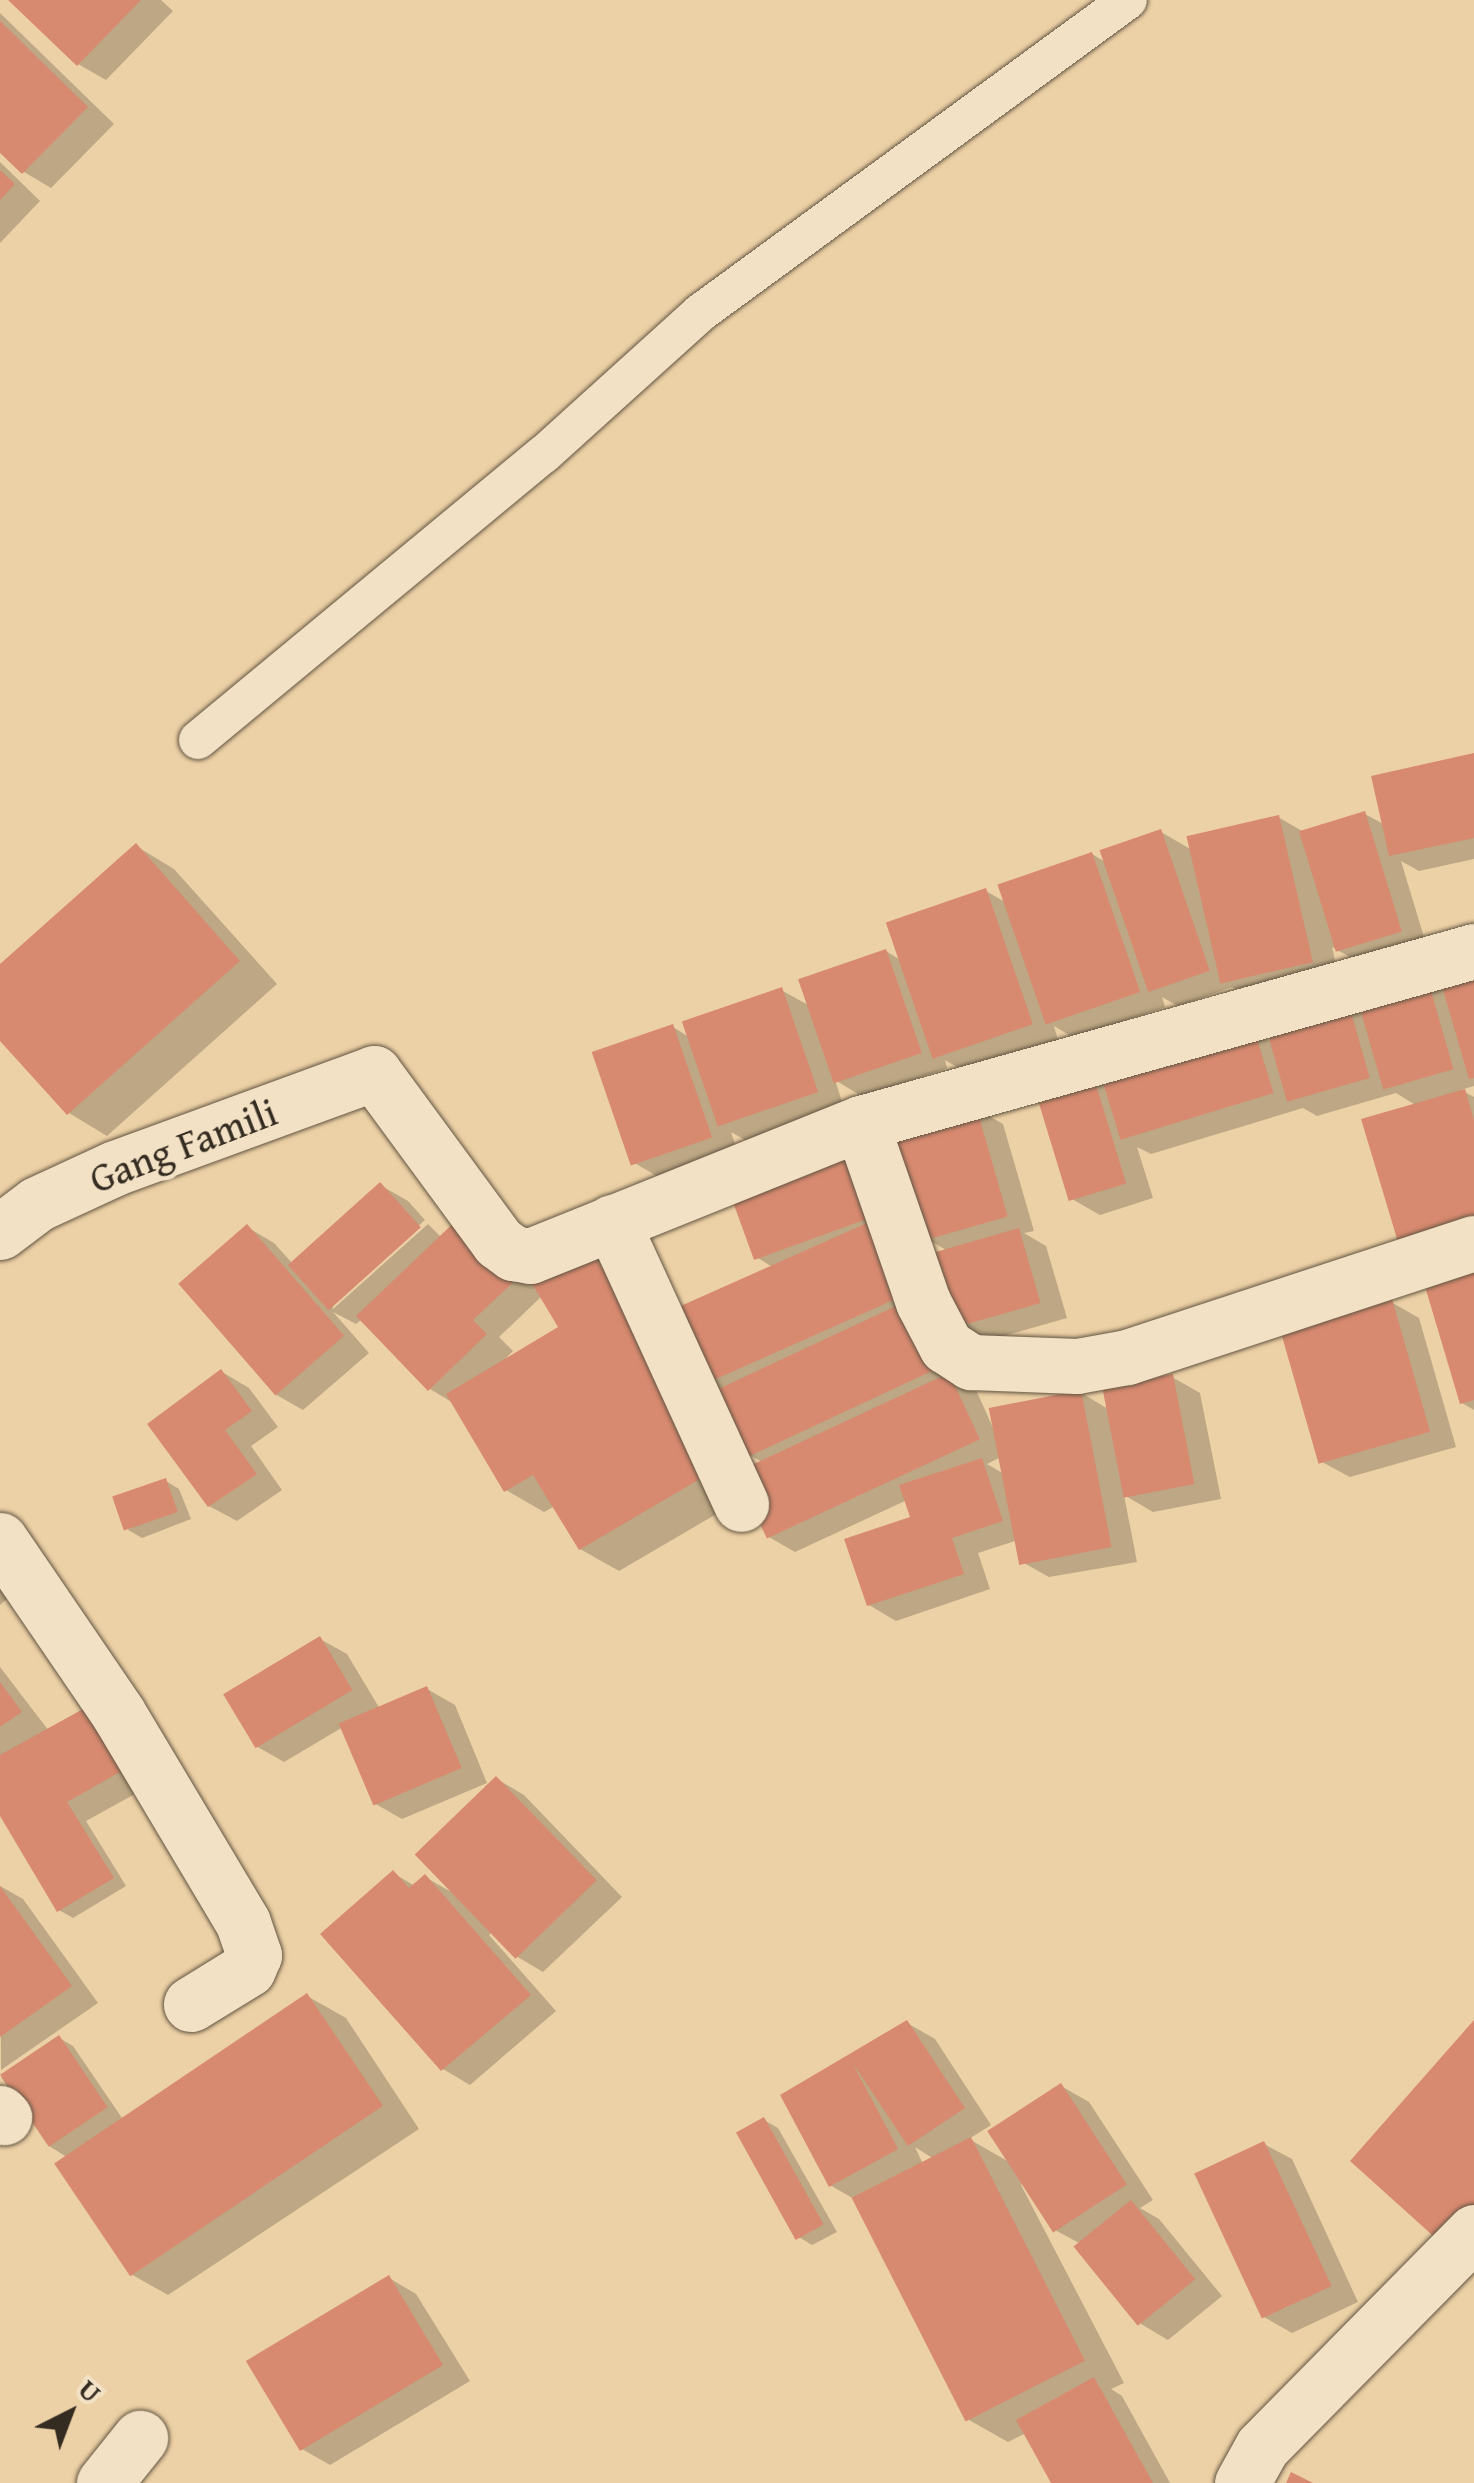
<!DOCTYPE html>
<style>
body{margin:0}
#map{position:relative;width:1474px;height:2483px;overflow:hidden;background:#edd1a6;font-family:"Gentium Book Plus",serif}
div>[style]{position:absolute}
[style*='--x']{left:calc(var(--x)*1px);top:calc(var(--y)*1px);width:calc(var(--w)*1px);rotate:calc(var(--a)*1deg)}
.shadow>*{inset:0;background:#0003}
.building>*{inset:0;background:#d88a70;transform-origin:0 0}
.roads{filter:drop-shadow(0 0 2px #625542) drop-shadow(0 0 2px #625542)}
.service>*{height:38px;margin:-19px;padding:0 19px;transform-origin:19px;border-radius:19px;background:#f3e1c5}
.minor>*{height:55px;margin:-27.5px;padding:0 27.5px;transform-origin:27.5px;border-radius:27.5px;background:#f3e1c5}
span{translate:-50% -50%;white-space:nowrap;text-align:center;line-height:1.15;-webkit-text-stroke:9px #f3e1c5;paint-order:stroke}
.street-label{font-size:40px;color:#342c21}
.north{position:absolute;left:20px;top:2363px;width:100px;height:100px;-webkit-text-stroke:8px #f3e1c5;paint-order:stroke;rotate:42deg;font-size:28px;font-weight:700;line-height:40px;text-align:center;color:#342c21}
.north::after{content:'';display:block;margin:auto;width:35px;height:45px;background:#342c21;clip-path:polygon(50% 0,100% 100%,50% 72%,0 100%)}
</style>
<div id="map">
<div class="shadow">
<div style="clip-path:polygon(11px 0,161px 0,173px 11px,106px 80px,78px 64px)"></div>
<div style="clip-path:polygon(0 13px,114px 124px,51px 188px,24px 172px,0 149px)"></div>
<div style="clip-path:polygon(0 162px,40px 201px,0 243px)"></div>
<div style="clip-path:polygon(1474px 755px,1474px 859px,1419px 871px,1401px 861px,1427px 947px,1364px 965px,1332px 947px,1339px 977px,1249px 997px,1232px 987px,1178px 1006px,1162px 997px,1165px 1007px,1074px 1038px,1054px 1026px,1058px 1040px,962px 1070px,945px 1060px,947px 1068px,863px 1097px,835px 1080px,844px 1108px,747px 1141px,731px 1132px,738px 1153px,660px 1178px,633px 1162px,673px 1027px,689px 1037px,781px 990px,810px 1006px,886px 951px,902px 961px,986px 891px,1005px 902px,1092px 854px,1107px 863px,1161px 832px,1192px 850px,1278px 817px,1302px 831px,1365px 814px,1385px 825px)"></div>
<div style="clip-path:polygon(136px 846px,174px 869px,277px 984px,107px 1136px,69px 1113px,0 1037px,0 968px)"></div>
<div style="clip-path:polygon(1474px 969px,1474px 1086px,1461px 1090px,1474px 1097px,1474px 1244px,1417px 1106px,1396px 1093px,1317px 1116px,1303px 1108px,1151px 1154px,1137px 1147px,1153px 1198px,1100px 1215px,1072px 1199px,1035px 1083px,1253px 1032px,1273px 1043px,1347px 1005px,1365px 1015px,1426px 980px,1446px 991px)"></div>
<div style="clip-path:polygon(975px 1108px,1003px 1124px,1034px 1231px,1024px 1233px,1046px 1246px,1067px 1318px,982px 1342px,954px 1326px,948px 1251px,925px 1238px)"></div>
<div style="clip-path:polygon(evenodd,852px 1155px,965px 1385px,977px 1392px,993px 1428px,1080px 1392px,1108px 1409px,1172px 1377px,1200px 1393px,1221px 1499px,1153px 1512px,1124px 1495px,1137px 1562px,1049px 1577px,1022px 1562px,1018px 1540px,978px 1553px,990px 1589px,896px 1621px,869px 1605px,913px 1518px,907px 1500px,795px 1552px,767px 1536px,749px 1495px,619px 1571px,580px 1549px,555px 1506px,544px 1512px,506px 1490px,455px 1404px,430px 1389px,362px 1319px,356px 1324px,333px 1312px,369px 1353px,303px 1410px,275px 1394px,247px 1227px,274px 1243px,293px 1264px,380px 1185px,408px 1201px,425px 1220px,333px 1302px,333px 1309px,428px 1224px,442px 1238px,590px 1250px,628px 1272px,747px 1468px,762px 1462px,748px 1454px,709px 1383px,774px 1268px,753px 1255px,852px 1155px,542px 1296px,562px 1328px,504px 1360px,513px 1351px,499px 1337px,542px 1296px,852px 1155px,1001px 1457px,1004px 1474px,987px 1464px,1001px 1457px)"></div>
<div style="clip-path:polygon(1474px 1261px,1474px 1410px,1462px 1403px)"></div>
<div style="clip-path:polygon(1391px 1302px,1419px 1318px,1456px 1447px,1350px 1477px,1322px 1462px)"></div>
<div style="clip-path:polygon(222px 1372px,249px 1388px,278px 1427px,251px 1446px,282px 1490px,237px 1521px,209px 1506px)"></div>
<div style="clip-path:polygon(166px 1481px,179px 1489px,191px 1519px,142px 1538px,128px 1530px)"></div>
<div style="clip-path:polygon(0 1576px,14px 1593px,0 1605px)"></div>
<div style="clip-path:polygon(320px 1639px,347px 1654px,380px 1709px,427px 1689px,455px 1705px,487px 1783px,402px 1819px,374px 1803px,343px 1727px,284px 1762px,256px 1746px)"></div>
<div style="clip-path:polygon(0 1667px,49px 1731px,153px 1784px,86px 1821px,126px 1886px,73px 1918px,59px 1910px,0 1811px)"></div>
<div style="clip-path:polygon(497px 1779px,524px 1795px,622px 1897px,543px 1972px,516px 1956px,492px 1932px,489px 1935px,556px 2011px,470px 2085px,443px 2069px,393px 1873px,415px 1886px,425px 1877px,453px 1893px)"></div>
<div style="clip-path:polygon(0 1886px,23px 1899px,98px 2003px,1px 2070px)"></div>
<div style="clip-path:polygon(307px 1996px,346px 2018px,419px 2129px,168px 2295px,129px 2273px,65px 2156px,49px 2146px,1px 2077px,59px 2038px,73px 2046px,122px 2118px)"></div>
<div style="clip-path:polygon(evenodd,907px 2023px,935px 2039px,991px 2125px,969px 2139px,1011px 2163px,1061px 2086px,1089px 2102px,1153px 2200px,1140px 2208px,1159px 2219px,1222px 2296px,1168px 2340px,1141px 2324px,1081px 2244px,1055px 2230px,1024px 2183px,1021px 2185px,1124px 2383px,1111px 2389px,1122px 2396px,1170px 2483px,1054px 2483px,1026px 2433px,1008px 2442px,969px 2420px,854px 2199px,830px 2185px,783px 2096px,907px 2023px,915px 2147px,926px 2154px,934px 2159px,923px 2164px,915px 2147px)"></div>
<div style="clip-path:polygon(764px 2120px,778px 2128px,837px 2232px,812px 2245px,799px 2237px)"></div>
<div style="clip-path:polygon(1264px 2144px,1292px 2159px,1358px 2302px,1292px 2333px,1264px 2317px)"></div>
<div style="clip-path:polygon(389px 2278px,416px 2294px,470px 2381px,330px 2465px,302px 2449px)"></div>
</div>
<div class="building">
<div style="clip-path:polygon(8px 0,141px 0,77px 66px)"></div>
<div style="clip-path:polygon(0 21px,88px 107px,22px 174px,0 153px)"></div>
<div style="clip-path:polygon(0 170px,15px 184px,0 200px)"></div>
<div style="clip-path:polygon(1474px 753px,1474px 838px,1389px 856px,1371px 776px)"></div>
<div style="left:1365px;top:811px;width:126px;height:69px;rotate:73deg"></div>
<div style="left:1279px;top:815px;width:151px;height:95px;rotate:77deg"></div>
<div style="left:1161px;top:829px;width:150px;height:65px;rotate:71deg"></div>
<div style="clip-path:polygon(136px 843px,240px 961px,67px 1115px,0 1041px,0 964px)"></div>
<div style="left:1092px;top:852px;width:148px;height:100px;rotate:71deg"></div>
<div style="left:986px;top:888px;width:144px;height:106px;rotate:71deg"></div>
<div style="left:886px;top:949px;width:110px;height:93px;rotate:71deg"></div>
<div style="clip-path:polygon(1474px 966px,1474px 1078px,1469px 1079px,1439px 976px)"></div>
<div style="left:1427px;top:977px;width:96px;height:73px;rotate:74deg"></div>
<div style="left:782px;top:987px;width:111px;height:106px;rotate:71deg"></div>
<div style="left:1348px;top:1002px;width:79px;height:86px;rotate:74deg"></div>
<div style="left:673px;top:1024px;width:120px;height:86px;rotate:71deg"></div>
<div style="left:1254px;top:1029px;width:67px;height:160px;rotate:73deg"></div>
<div style="left:1089px;top:1062px;width:127px;height:60px;rotate:73deg"></div>
<div style="clip-path:polygon(1465px 1089px,1474px 1120px,1474px 1221px,1398px 1242px,1361px 1119px)"></div>
<div style="left:976px;top:1106px;width:115px;height:89px;rotate:74deg"></div>
<div style="left:852px;top:1152px;width:68px;height:129px;rotate:70deg"></div>
<div style="left:380px;top:1182px;width:61px;height:124px;rotate:48deg"></div>
<div style="clip-path:polygon(463px 1214px,521px 1275px,473px 1320px,487px 1334px,428px 1391px,356px 1316px)"></div>
<div style="left:867px;top:1223px;width:81px;height:212px;rotate:66deg"></div>
<div style="left:247px;top:1224px;width:148px;height:91px;rotate:49deg"></div>
<div style="left:1019px;top:1228px;width:78px;height:93px;rotate:74deg"></div>
<div style="clip-path:polygon(590px 1247px,722px 1466px,579px 1550px,533px 1475px,504px 1492px,446px 1394px,558px 1327px,531px 1282px)"></div>
<div style="clip-path:polygon(1474px 1258px,1474px 1400px,1460px 1404px,1421px 1273px)"></div>
<div style="left:1392px;top:1299px;width:138px;height:116px;rotate:74deg"></div>
<div style="left:907px;top:1301px;width:74px;height:211px;rotate:65deg"></div>
<div style="clip-path:polygon(221px 1369px,252px 1411px,225px 1430px,257px 1474px,208px 1507px,147px 1424px)"></div>
<div style="left:949px;top:1373px;width:73px;height:235px;rotate:65deg"></div>
<div style="left:1173px;top:1374px;width:112px;height:72px;rotate:79deg"></div>
<div style="left:1081px;top:1390px;width:160px;height:94px;rotate:79deg"></div>
<div style="clip-path:polygon(982px 1458px,1003px 1521px,952px 1538px,964px 1574px,867px 1606px,844px 1539px,910px 1517px,899px 1485px)"></div>
<div style="left:166px;top:1478px;width:36px;height:57px;rotate:71deg"></div>
<div style="left:320px;top:1636px;width:63px;height:113px;rotate:59deg"></div>
<div style="clip-path:polygon(0 1682px,22px 1712px,0 1727px)"></div>
<div style="left:427px;top:1686px;width:89px;height:96px;rotate:67deg"></div>
<div style="clip-path:polygon(92px 1704px,127px 1768px,67px 1802px,114px 1878px,57px 1912px,0 1816px,0 1755px)"></div>
<div style="left:496px;top:1776px;width:145px;height:113px;rotate:46deg"></div>
<div style="clip-path:polygon(393px 1870px,409px 1888px,425px 1874px,531px 1995px,441px 2071px,320px 1934px)"></div>
<div style="clip-path:polygon(0 1886px,72px 1986px,0 2037px)"></div>
<div style="left:307px;top:1993px;width:136px;height:305px;rotate:56deg"></div>
<div style="clip-path:polygon(907px 2020px,965px 2108px,908px 2146px,852px 2062px,898px 2149px,829px 2187px,780px 2095px)"></div>
<div style="clip-path:polygon(1474px 2020px,1474px 2206px,1441px 2243px,1350px 2161px)"></div>
<div style="left:59px;top:2035px;width:87px;height:71px;rotate:56deg"></div>
<div style="left:1061px;top:2083px;width:121px;height:88px;rotate:57deg"></div>
<div style="left:764px;top:2117px;width:123px;height:32px;rotate:61deg"></div>
<div style="left:971px;top:2137px;width:251px;height:134px;rotate:63deg"></div>
<div style="left:1264px;top:2141px;width:160px;height:77px;rotate:65deg"></div>
<div style="left:1131px;top:2200px;width:102px;height:74px;rotate:51deg"></div>
<div style="left:389px;top:2275px;width:105px;height:167px;rotate:59deg"></div>
<div style="clip-path:polygon(1094px 2377px,1153px 2483px,1051px 2483px,1016px 2420px)"></div>
<div style="clip-path:polygon(1291px 2472px,1313px 2483px,1286px 2483px)"></div>
</div>
<div class="roads">
<div class="service">
<div style="--x:198;--y:740;--w:447;--a:-39.6"></div>
<div style="--x:543;--y:455;--w:212;--a:-42.1"></div>
<div style="--x:700;--y:313;--w:530;--a:-36.18"></div>
</div>
<div class="minor">
<div style="--x:861;--y:1123;--w:189;--a:70.9"></div>
<div style="--x:923;--y:1302;--w:50;--a:62.4"></div>
<div style="--x:946;--y:1346;--w:30;--a:33"></div>
<div style="--x:971;--y:1362;--w:106;--a:2.2"></div>
<div style="--x:1077;--y:1366;--w:51;--a:-10.2"></div>
<div style="--x:1127;--y:1357;--w:365;--a:-18.2"></div>
<div style="--x:612;--y:1222;--w:310;--a:65.4"></div>
<div style="--x:0;--y:1232;--w:46;--a:-37.1"></div>
<div style="--x:37;--y:1204;--w:86;--a:-24.8"></div>
<div style="--x:115;--y:1168;--w:276;--a:-20.1"></div>
<div style="--x:374;--y:1073;--w:210;--a:53.7"></div>
<div style="--x:498;--y:1242;--w:19;--a:36"></div>
<div style="--x:513;--y:1253;--w:17;--a:10"></div>
<div style="--x:530;--y:1256;--w:357;--a:-21.9"></div>
<div style="--x:861;--y:1123;--w:637;--a:-15.67"></div>
<div style="--x:0;--y:1540;--w:209;--a:55.7"></div>
<div style="--x:118;--y:1713;--w:244;--a:59.2"></div>
<div style="--x:243;--y:1923;--w:34;--a:71"></div>
<div style="--x:254;--y:1955;--w:15;--a:113"></div>
<div style="--x:248;--y:1969;--w:67;--a:148.4"></div>
<div style="--x:0;--y:2113;--w:6;--a:45"></div>
<div style="--x:104;--y:2483;--w:58;--a:-51.3"></div>
<div style="--x:1242;--y:2483;--w:41;--a:-60.9"></div>
<div style="--x:1262;--y:2447;--w:302;--a:-45.4"></div>
</div>
</div>
<div class="street-label">
<span style="left:183px;top:1145px;rotate:-21deg">Gang Famili</span>
</div>
<div class="north">U</div>
</div>
